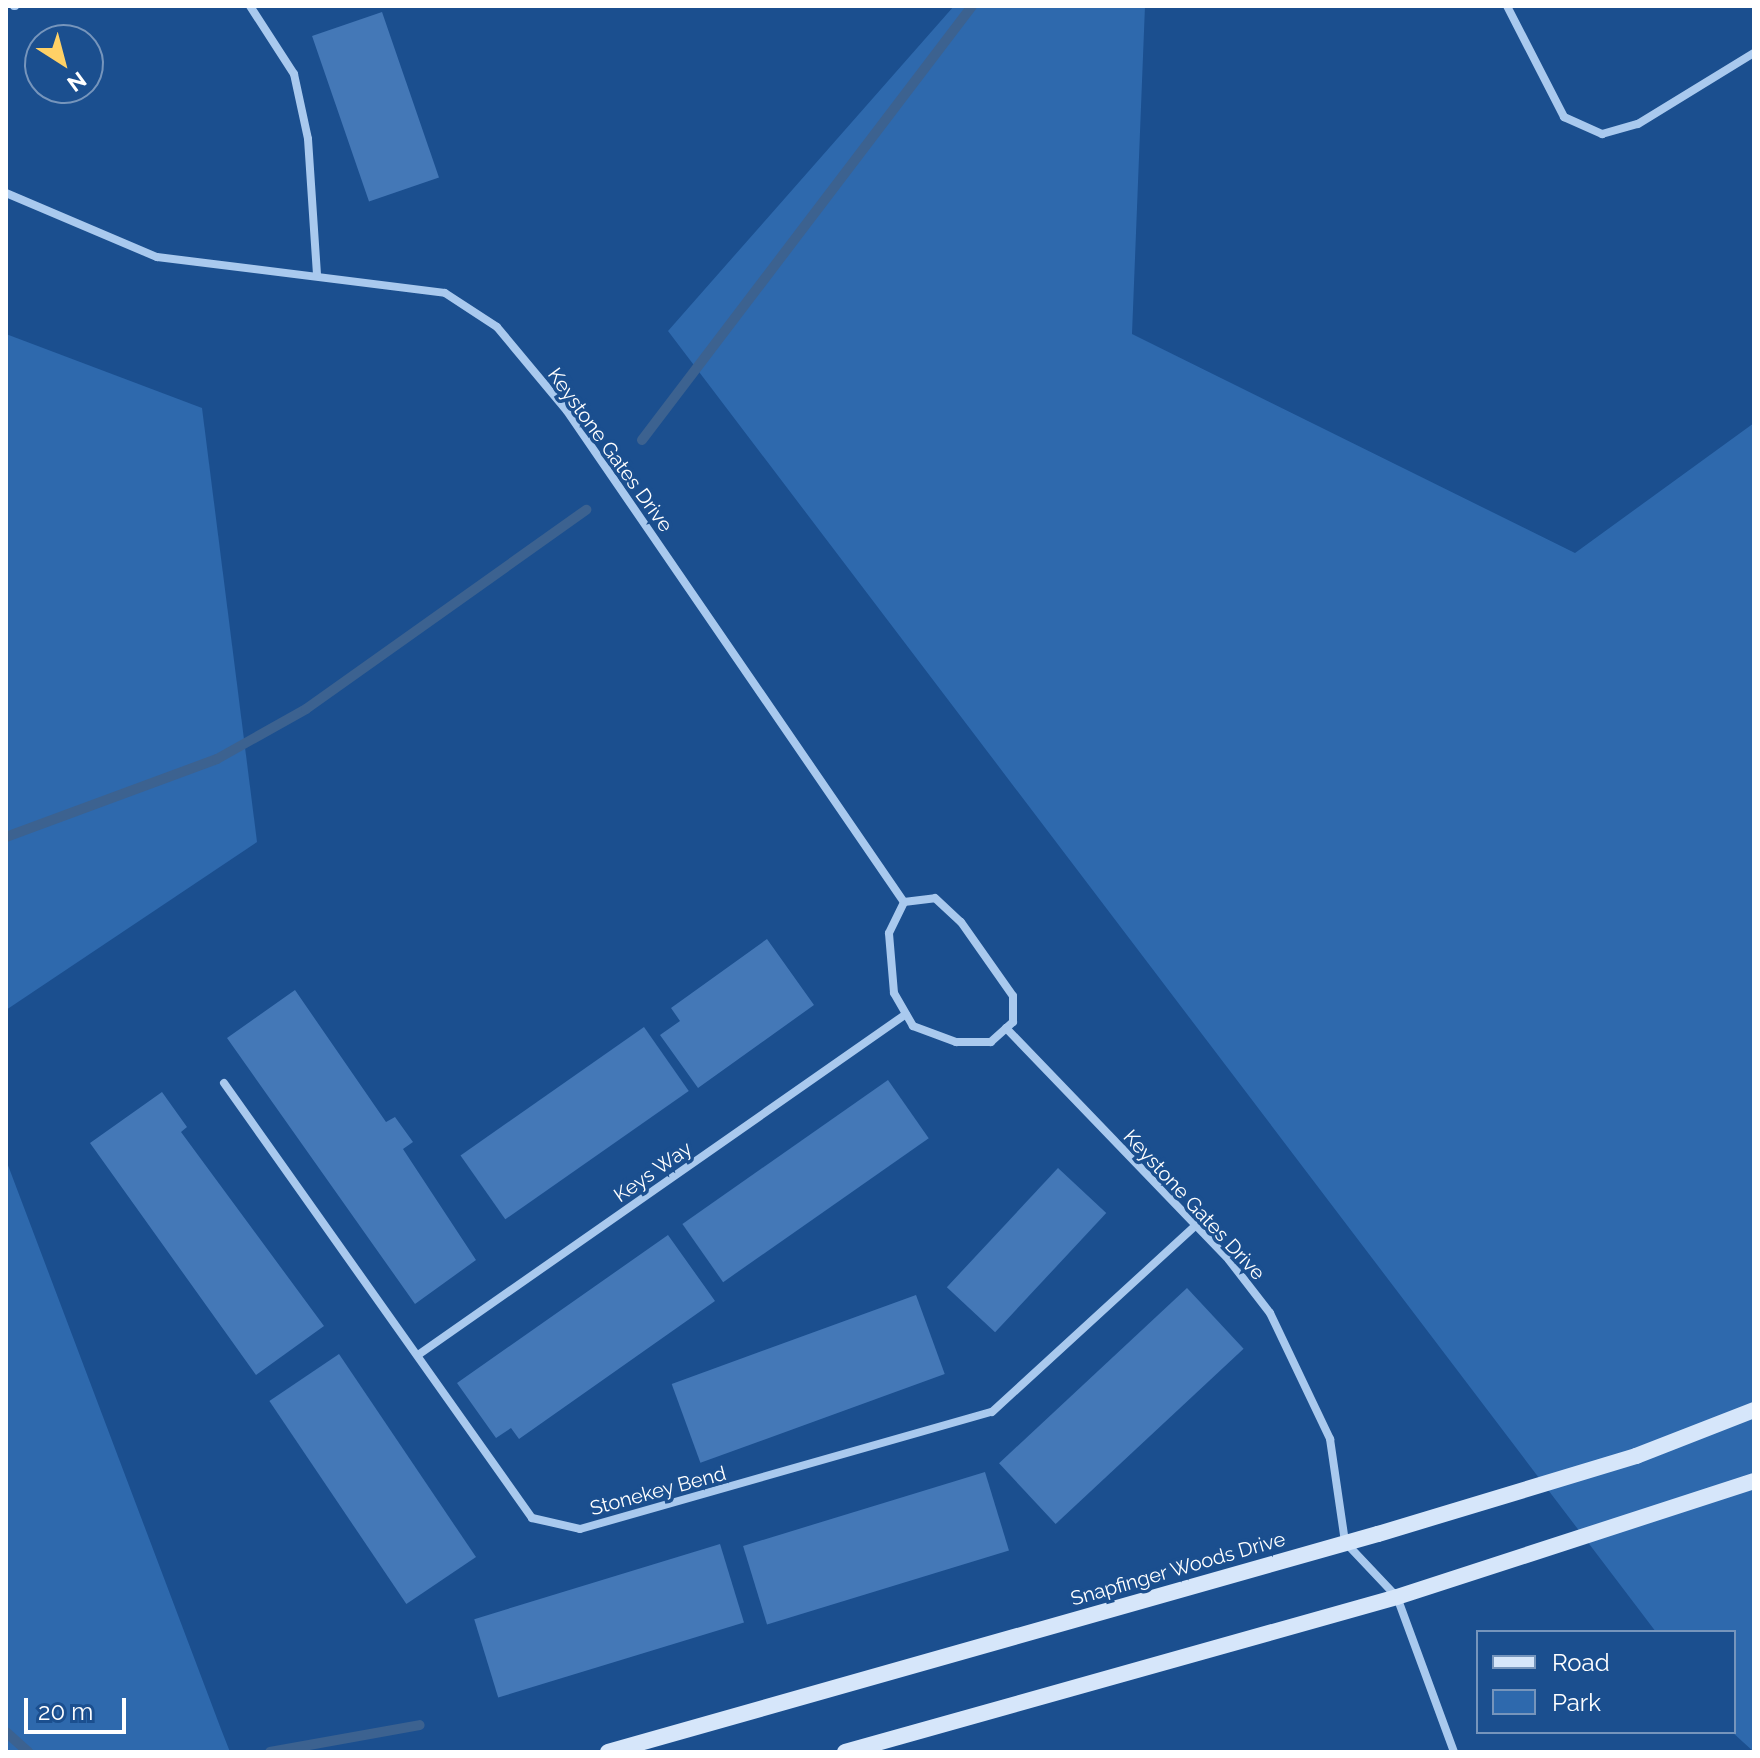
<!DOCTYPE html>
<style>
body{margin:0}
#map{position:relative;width:1760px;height:1758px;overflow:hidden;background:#1b4f8f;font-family:Raleway,sans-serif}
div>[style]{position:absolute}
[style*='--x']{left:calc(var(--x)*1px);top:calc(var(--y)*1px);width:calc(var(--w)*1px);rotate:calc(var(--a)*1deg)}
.green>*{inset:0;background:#2e69ad}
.stream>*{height:10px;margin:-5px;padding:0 5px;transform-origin:5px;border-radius:5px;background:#3c6290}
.building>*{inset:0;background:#4478b7;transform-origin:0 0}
.street>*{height:8px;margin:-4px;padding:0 4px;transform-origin:4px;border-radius:4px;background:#a9c9ee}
.secondary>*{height:16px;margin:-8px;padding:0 8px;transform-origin:8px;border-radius:8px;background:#d6e6fa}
span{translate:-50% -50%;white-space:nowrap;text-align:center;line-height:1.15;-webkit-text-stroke:7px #1b4f8f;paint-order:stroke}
.street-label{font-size:20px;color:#fff}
.frame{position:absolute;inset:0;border:8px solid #fff;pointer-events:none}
.legend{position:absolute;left:1476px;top:1630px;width:260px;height:104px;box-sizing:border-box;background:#1b4f8f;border:2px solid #7695bc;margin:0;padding:10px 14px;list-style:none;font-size:24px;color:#fff}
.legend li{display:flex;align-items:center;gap:16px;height:40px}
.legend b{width:40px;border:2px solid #7695bc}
.north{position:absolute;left:24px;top:24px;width:80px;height:80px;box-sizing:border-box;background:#1b4f8f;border:2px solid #7695bc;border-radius:50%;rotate:144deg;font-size:22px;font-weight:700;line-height:32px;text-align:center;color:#fff}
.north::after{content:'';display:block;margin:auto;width:28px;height:36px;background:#ffd166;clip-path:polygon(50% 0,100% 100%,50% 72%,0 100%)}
.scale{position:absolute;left:24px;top:1698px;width:102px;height:36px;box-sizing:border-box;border:4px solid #fff;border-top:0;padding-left:10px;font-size:24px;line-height:28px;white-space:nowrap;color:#fff;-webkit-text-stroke:6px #1b4f8f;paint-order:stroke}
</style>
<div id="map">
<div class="green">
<div style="clip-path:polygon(954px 6px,1145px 6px,1132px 334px,1575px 553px,1754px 423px,1754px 1752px,1732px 1732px,1734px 1632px,1656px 1632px,668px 331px)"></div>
<div style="clip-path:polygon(6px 334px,202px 408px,257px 842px,6px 1010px)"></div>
<div style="clip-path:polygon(6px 1160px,221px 1729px,230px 1752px,6px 1752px)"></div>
</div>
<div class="stream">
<div style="--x:642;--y:440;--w:545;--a:-52.75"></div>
<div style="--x:6;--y:837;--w:225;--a:-20.3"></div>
<div style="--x:217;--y:759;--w:102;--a:-29.3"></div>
<div style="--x:306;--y:709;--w:344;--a:-35.4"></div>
<div style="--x:6;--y:1732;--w:30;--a:42"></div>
<div style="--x:270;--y:1752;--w:152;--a:-10.2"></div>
</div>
<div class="building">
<div style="left:382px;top:12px;width:175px;height:74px;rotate:71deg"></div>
<div style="clip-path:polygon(767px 939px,814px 1005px,698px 1088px,660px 1035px,680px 1021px,671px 1008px)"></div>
<div style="clip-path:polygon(295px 990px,386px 1122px,395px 1117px,413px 1142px,403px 1149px,476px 1260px,415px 1304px,227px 1038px)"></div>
<div style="left:644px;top:1027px;width:78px;height:224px;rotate:55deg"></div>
<div style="left:888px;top:1080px;width:71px;height:251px;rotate:55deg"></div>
<div style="clip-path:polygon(162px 1092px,187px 1127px,181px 1132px,324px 1326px,256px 1375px,90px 1143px)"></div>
<div style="left:1058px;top:1168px;width:66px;height:163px;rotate:43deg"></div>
<div style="clip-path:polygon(668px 1235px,715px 1301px,519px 1439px,511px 1428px,496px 1438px,457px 1383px)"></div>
<div style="left:1187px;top:1288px;width:83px;height:257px;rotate:47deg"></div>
<div style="left:916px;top:1295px;width:84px;height:260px;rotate:70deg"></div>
<div style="left:339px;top:1354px;width:245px;height:84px;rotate:56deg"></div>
<div style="left:985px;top:1472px;width:82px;height:253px;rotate:73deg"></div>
<div style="left:720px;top:1544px;width:82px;height:257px;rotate:73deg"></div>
</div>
<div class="street">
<div style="--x:14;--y:6;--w:1;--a:0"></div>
<div style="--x:250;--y:6;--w:81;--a:57.1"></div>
<div style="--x:294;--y:74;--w:66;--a:77.8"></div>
<div style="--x:308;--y:139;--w:136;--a:86.2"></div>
<div style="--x:1507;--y:6;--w:125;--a:62.8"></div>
<div style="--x:1564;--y:117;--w:42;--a:24.1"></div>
<div style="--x:1602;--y:134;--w:37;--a:-16"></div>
<div style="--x:1638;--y:124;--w:136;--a:-31.5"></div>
<div style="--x:6;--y:193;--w:164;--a:23"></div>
<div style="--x:157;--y:257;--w:290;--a:7.1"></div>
<div style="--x:445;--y:293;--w:62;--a:33.2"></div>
<div style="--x:497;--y:327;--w:109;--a:50.2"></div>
<div style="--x:567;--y:411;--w:596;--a:55.54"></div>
<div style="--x:935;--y:898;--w:35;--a:43"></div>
<div style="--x:961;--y:922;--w:90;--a:54.9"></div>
<div style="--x:1013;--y:996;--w:26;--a:90"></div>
<div style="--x:1013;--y:1022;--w:30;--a:138"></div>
<div style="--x:991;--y:1042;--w:35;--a:180"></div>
<div style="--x:956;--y:1042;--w:46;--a:-159.6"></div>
<div style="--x:913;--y:1026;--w:38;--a:-120"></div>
<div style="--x:894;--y:993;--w:60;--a:-94.8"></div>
<div style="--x:889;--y:933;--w:34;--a:-64"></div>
<div style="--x:904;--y:902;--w:31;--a:-7"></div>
<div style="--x:1006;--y:1028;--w:322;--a:46.1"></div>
<div style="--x:1229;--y:1260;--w:67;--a:52.3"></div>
<div style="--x:1270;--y:1313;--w:140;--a:64.5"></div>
<div style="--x:1330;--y:1439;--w:104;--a:81.7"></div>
<div style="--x:1345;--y:1542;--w:76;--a:46.6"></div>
<div style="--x:1397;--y:1597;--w:165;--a:69.8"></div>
<div style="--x:224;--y:1083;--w:533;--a:54.7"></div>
<div style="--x:532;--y:1518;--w:49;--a:12.9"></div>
<div style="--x:580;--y:1529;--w:428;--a:-15.9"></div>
<div style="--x:992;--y:1412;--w:275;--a:-42.5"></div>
<div style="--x:418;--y:1355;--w:595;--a:-34.94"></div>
</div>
<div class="secondary">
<div style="--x:608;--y:1752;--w:800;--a:-15.81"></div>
<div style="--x:1378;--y:1534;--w:270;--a:-16.8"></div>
<div style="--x:1636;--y:1456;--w:127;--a:-21.3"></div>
<div style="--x:845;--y:1752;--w:573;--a:-15.68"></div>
<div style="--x:1397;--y:1597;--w:375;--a:-18"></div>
</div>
<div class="street-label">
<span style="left:610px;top:450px;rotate:54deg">Keystone Gates Drive</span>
<span style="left:653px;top:1172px;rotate:-35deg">Keys Way</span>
<span style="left:1194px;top:1205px;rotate:47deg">Keystone Gates Drive</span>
<span style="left:658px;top:1491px;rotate:-15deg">Stonekey Bend</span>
<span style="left:1178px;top:1569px;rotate:-16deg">Snapfinger Woods Drive</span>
</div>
<div class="frame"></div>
<ul class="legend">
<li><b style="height:10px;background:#d6e6fa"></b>Road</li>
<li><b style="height:22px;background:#2e69ad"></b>Park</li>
</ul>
<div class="north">N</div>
<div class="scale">20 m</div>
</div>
